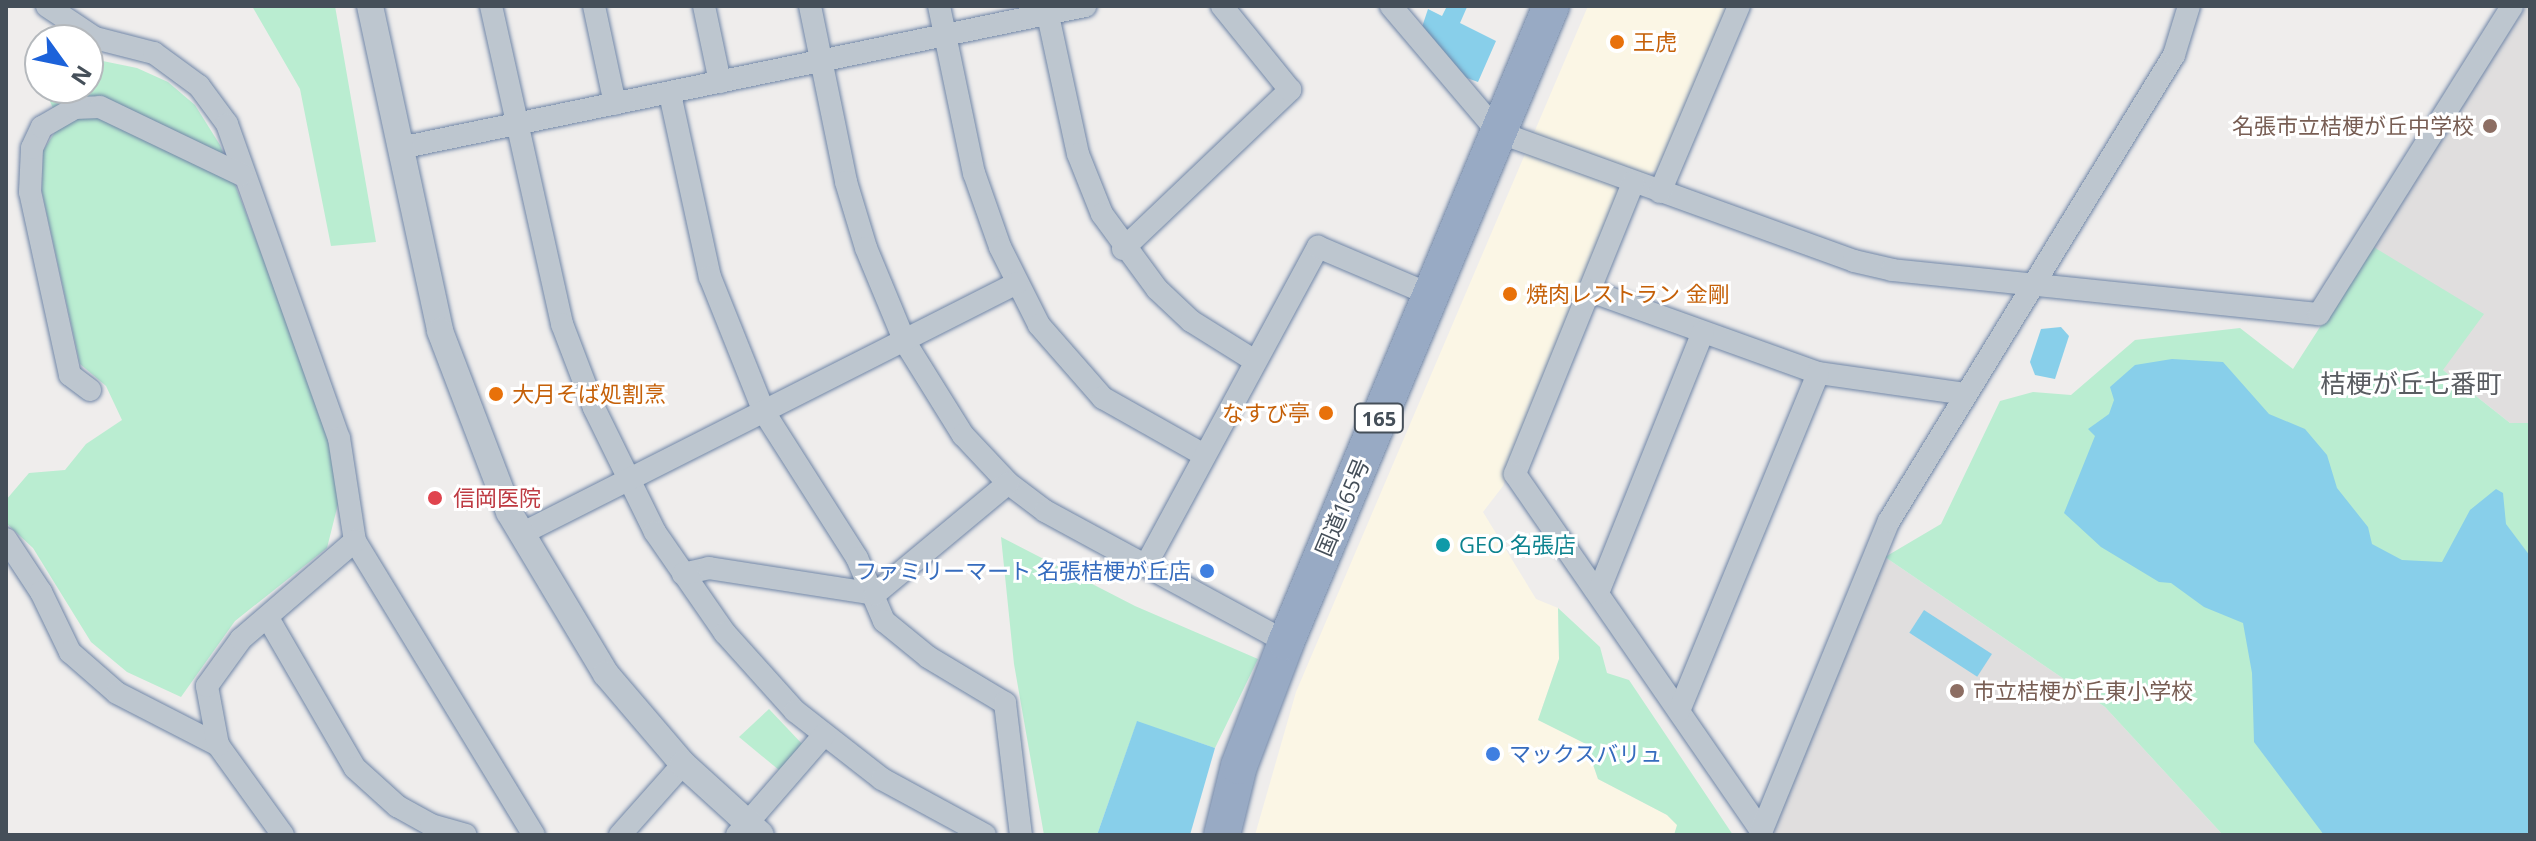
<!DOCTYPE html>
<meta charset="utf-8">
<style>
body{margin:0}
#map{position:relative;width:2536px;height:841px;overflow:hidden;background:#efedec;font-family:"Open Sans","Noto Sans JP",sans-serif}
div>[style]{position:absolute}
[style*='--x']{left:calc(var(--x)*1px);top:calc(var(--y)*1px);width:calc(var(--w)*1px);rotate:calc(var(--a)*1deg)}
.commercial>*{inset:0;background:#fbf6e5}
.education>*{inset:0;background:#e0dede}
.green>*{inset:0;background:#baedd1}
.water>*{inset:0;background:#88cfea;transform-origin:0 0}
.roads{filter:drop-shadow(0 0 2px #7086a7) drop-shadow(0 0 2px #7086a7)}
.minor>*{height:22px;margin:-11px;padding:0 11px;transform-origin:11px;border-radius:11px;background:#bdc6cf}
.tertiary>*{height:26px;margin:-13px;padding:0 13px;transform-origin:13px;border-radius:13px;background:#bdc6cf}
.trunk>*{height:36px;margin:-18px;padding:0 18px;transform-origin:18px;border-radius:18px;background:#98aac4}
.dots>*{width:22px;height:22px;translate:-50% -50%;box-sizing:border-box;border:4px solid #fff;border-radius:50%}
span{translate:-50% -50%;white-space:nowrap;text-align:center;line-height:1.15;-webkit-text-stroke:6px #fff;paint-order:stroke}
.shield-label span{padding:2px 6px;background:#fff;border:2px solid;border-radius:6px;-webkit-text-stroke-width:0}
.shield-label{font-size:20px;color:#454f59;font-weight:700}
.food-label{font-size:22px;color:#c56008}
.left{translate:0 -50%;text-align:left}
.right{translate:-100% -50%;text-align:right}
.education-label{font-size:22px;color:#785e54}
.health-label{font-size:22px;color:#be3a42}
.street-label{font-size:22px;color:#454f59}
.culture-label{font-size:22px;color:#0d838f}
.shop-label{font-size:22px;color:#366cbe}
.quarter-label{font-size:26px;color:#595c61}
.frame{position:absolute;inset:0;border:8px solid #454f59;pointer-events:none}
.north{position:absolute;left:24px;top:24px;width:80px;height:80px;box-sizing:border-box;background:#fff;border:2px solid #b5b9bd;border-radius:50%;rotate:123deg;font-size:22px;font-weight:700;line-height:32px;text-align:center;color:#454f59}
.north::after{content:'';display:block;margin:auto;width:28px;height:36px;background:#1c62da;clip-path:polygon(50% 0,100% 100%,50% 72%,0 100%)}
</style>
<div id="map">
<div class="commercial">
<div style="clip-path:polygon(1588px 6px,1730px 6px,1661px 168px,1645px 175px,1592px 261px,1503px 486px,1483px 512px,1536px 599px,1558px 608px,1559px 659px,1538px 720px,1586px 744px,1598px 779px,1667px 815px,1678px 825px,1674px 835px,1255px 835px,1296px 692px)"></div>
</div>
<div class="education">
<div style="clip-path:polygon(2526px 6px,2530px 6px,2530px 423px,2510px 423px,2443px 370px,2372px 246px)"></div>
<div style="clip-path:polygon(1885px 557px,2105px 707px,2223px 835px,1771px 835px)"></div>
</div>
<div class="green">
<div style="clip-path:polygon(252px 6px,335px 6px,376px 242px,331px 246px,300px 89px)"></div>
<div style="clip-path:polygon(88px 58px,137px 68px,168px 82px,195px 105px,220px 145px,337px 452px,339px 500px,327px 548px,235px 621px,181px 697px,127px 672px,91px 642px,33px 548px,6px 523px,6px 500px,29px 473px,65px 470px,86px 444px,122px 420px,106px 386px,80px 364px,42px 192px,43px 151px,60px 124px,44px 88px,88px 88px)"></div>
<div style="clip-path:polygon(2372px 246px,2484px 314px,2443px 370px,2510px 423px,2530px 423px,2530px 835px,2223px 835px,2105px 707px,1885px 557px,1941px 524px,2000px 401px,2033px 392px,2071px 395px,2135px 340px,2240px 328px,2293px 369px)"></div>
<div style="clip-path:polygon(1001px 537px,1135px 606px,1258px 659px,1215px 748px,1137px 722px,1097px 835px,1044px 835px,1014px 664px)"></div>
<div style="clip-path:polygon(1558px 608px,1600px 647px,1607px 673px,1629px 680px,1733px 835px,1674px 835px,1677px 825px,1667px 815px,1598px 779px,1586px 744px,1538px 720px,1559px 659px)"></div>
<div style="clip-path:polygon(769px 709px,805px 747px,785px 775px,739px 737px)"></div>
</div>
<div class="water">
<div style="clip-path:polygon(1447px 6px,1467px 7px,1460px 23px,1496px 41px,1478px 82px,1453px 73px,1422px 27px,1428px 9px,1442px 16px)"></div>
<div style="clip-path:polygon(2061px 327px,2069px 336px,2055px 379px,2035px 375px,2030px 362px,2041px 329px)"></div>
<div style="clip-path:polygon(2172px 359px,2223px 362px,2269px 414px,2305px 429px,2327px 455px,2337px 488px,2368px 527px,2372px 544px,2402px 560px,2442px 562px,2470px 510px,2496px 489px,2503px 493px,2506px 524px,2530px 556px,2530px 835px,2324px 835px,2254px 742px,2252px 673px,2243px 623px,2204px 607px,2171px 583px,2159px 582px,2101px 547px,2064px 513px,2095px 436px,2088px 429px,2109px 414px,2114px 400px,2110px 387px,2135px 365px)"></div>
<div style="left:1924px;top:610px;width:81px;height:27px;rotate:33deg"></div>
<div style="clip-path:polygon(1137px 721px,1215px 748px,1190px 835px,1097px 835px)"></div>
</div>
<div class="roads">
<div class="minor">
<div style="--x:47;--y:6;--w:58;--a:33.7"></div>
<div style="--x:95;--y:38;--w:61;--a:14.3"></div>
<div style="--x:154;--y:53;--w:56;--a:36.3"></div>
<div style="--x:199;--y:86;--w:47;--a:53.6"></div>
<div style="--x:227;--y:124;--w:333;--a:70.4"></div>
<div style="--x:339;--y:438;--w:104;--a:81.2"></div>
<div style="--x:355;--y:541;--w:344;--a:58.7"></div>
<div style="--x:491;--y:6;--w:326;--a:77.4"></div>
<div style="--x:562;--y:324;--w:90;--a:69.1"></div>
<div style="--x:594;--y:408;--w:138;--a:63.8"></div>
<div style="--x:655;--y:532;--w:123;--a:55.3"></div>
<div style="--x:725;--y:633;--w:105;--a:48.1"></div>
<div style="--x:795;--y:711;--w:110;--a:38"></div>
<div style="--x:882;--y:779;--w:117;--a:28.5"></div>
<div style="--x:594;--y:6;--w:100;--a:77.9"></div>
<div style="--x:704;--y:6;--w:78;--a:78.1"></div>
<div style="--x:810;--y:6;--w:180;--a:78.4"></div>
<div style="--x:846;--y:182;--w:69;--a:73.1"></div>
<div style="--x:866;--y:248;--w:102;--a:67.5"></div>
<div style="--x:905;--y:342;--w:110;--a:58.1"></div>
<div style="--x:963;--y:435;--w:66;--a:46.8"></div>
<div style="--x:1008;--y:483;--w:46;--a:37.1"></div>
<div style="--x:1045;--y:511;--w:274;--a:28.5"></div>
<div style="--x:939;--y:6;--w:171;--a:78.2"></div>
<div style="--x:974;--y:173;--w:78;--a:70.6"></div>
<div style="--x:1000;--y:247;--w:87;--a:63.4"></div>
<div style="--x:1039;--y:325;--w:97;--a:48.8"></div>
<div style="--x:1103;--y:398;--w:116;--a:29.4"></div>
<div style="--x:1046;--y:6;--w:151;--a:77.8"></div>
<div style="--x:1078;--y:154;--w:65;--a:68.2"></div>
<div style="--x:1102;--y:214;--w:93;--a:53.7"></div>
<div style="--x:1157;--y:289;--w:47;--a:43.3"></div>
<div style="--x:1191;--y:321;--w:75;--a:32"></div>
<div style="--x:1391;--y:6;--w:165;--a:49.7"></div>
<div style="--x:1498;--y:132;--w:379;--a:19.9"></div>
<div style="--x:1854;--y:261;--w:39;--a:13"></div>
<div style="--x:1892;--y:270;--w:429;--a:5.9"></div>
<div style="--x:2319;--y:314;--w:363;--a:-57.9"></div>
<div style="--x:670;--y:94;--w:187;--a:77.7"></div>
<div style="--x:710;--y:277;--w:145;--a:68.2"></div>
<div style="--x:764;--y:412;--w:173;--a:57.5"></div>
<div style="--x:857;--y:558;--w:69;--a:66.8"></div>
<div style="--x:884;--y:621;--w:57;--a:39.3"></div>
<div style="--x:928;--y:657;--w:90;--a:30.9"></div>
<div style="--x:1005;--y:703;--w:133;--a:83.1"></div>
<div style="--x:400;--y:148;--w:700;--a:-11.71"></div>
<div style="--x:1633;--y:183;--w:314;--a:112.1"></div>
<div style="--x:1515;--y:474;--w:434;--a:55.4"></div>
<div style="--x:1660;--y:192;--w:202;--a:-67"></div>
<div style="--x:1123;--y:249;--w:231;--a:-43.6"></div>
<div style="--x:1290;--y:90;--w:108;--a:-129"></div>
<div style="--x:1590;--y:291;--w:242;--a:19.8"></div>
<div style="--x:1818;--y:373;--w:148;--a:8.1"></div>
<div style="--x:90;--y:390;--w:25;--a:-143"></div>
<div style="--x:70;--y:375;--w:187;--a:-102.3"></div>
<div style="--x:30;--y:192;--w:44;--a:-87.4"></div>
<div style="--x:32;--y:148;--w:23;--a:-65"></div>
<div style="--x:42;--y:127;--w:38;--a:-30"></div>
<div style="--x:75;--y:108;--w:25;--a:-2"></div>
<div style="--x:100;--y:107;--w:157;--a:25.6"></div>
<div style="--x:521;--y:534;--w:556;--a:-26.84"></div>
<div style="--x:6;--y:539;--w:64;--a:56.6"></div>
<div style="--x:41;--y:592;--w:67;--a:64.2"></div>
<div style="--x:70;--y:652;--w:62;--a:41.1"></div>
<div style="--x:117;--y:693;--w:114;--a:27.2"></div>
<div style="--x:218;--y:745;--w:111;--a:54.2"></div>
<div style="--x:1146;--y:565;--w:362;--a:-61.6"></div>
<div style="--x:1318;--y:247;--w:123;--a:23"></div>
<div style="--x:683;--y:574;--w:27;--a:-13"></div>
<div style="--x:709;--y:568;--w:168;--a:8.9"></div>
<div style="--x:1598;--y:593;--w:281;--a:-68.1"></div>
<div style="--x:875;--y:594;--w:173;--a:-39.8"></div>
<div style="--x:268;--y:618;--w:173;--a:59.9"></div>
<div style="--x:355;--y:768;--w:57;--a:42.1"></div>
<div style="--x:397;--y:806;--w:39;--a:29"></div>
<div style="--x:431;--y:825;--w:36;--a:16"></div>
<div style="--x:1679;--y:711;--w:365;--a:-67.6"></div>
<div style="--x:218;--y:745;--w:60;--a:-100.6"></div>
<div style="--x:207;--y:686;--w:58;--a:-54.1"></div>
<div style="--x:241;--y:639;--w:150;--a:-40.7"></div>
<div style="--x:620;--y:835;--w:95;--a:-48.4"></div>
<div style="--x:737;--y:835;--w:133;--a:-49"></div>
<div style="--x:1760;--y:835;--w:339;--a:-67.7"></div>
<div style="--x:1889;--y:521;--w:546;--a:-58.55"></div>
<div style="--x:2174;--y:55;--w:51;--a:-73"></div>
</div>
<div class="tertiary">
<div style="--x:370;--y:6;--w:332;--a:77.8"></div>
<div style="--x:440;--y:331;--w:194;--a:69.1"></div>
<div style="--x:509;--y:512;--w:189;--a:59.1"></div>
<div style="--x:606;--y:674;--w:118;--a:49.5"></div>
<div style="--x:683;--y:764;--w:105;--a:42.3"></div>
</div>
<div class="trunk">
<div style="--x:1222;--y:835;--w:71;--a:-76.2"></div>
<div style="--x:1239;--y:766;--w:133;--a:-69.2"></div>
<div style="--x:1286;--y:642;--w:689;--a:-67.38"></div>
</div>
</div>
<div class="dots">
<div style="left:1617px;top:42px;background:#e8710a"></div>
<div style="left:2490px;top:126px;background:#8d6e63"></div>
<div style="left:1510px;top:294px;background:#e8710a"></div>
<div style="left:496px;top:394px;background:#e8710a"></div>
<div style="left:1326px;top:413px;background:#e8710a"></div>
<div style="left:435px;top:498px;background:#e0444e"></div>
<div style="left:1443px;top:545px;background:#0f9aa8"></div>
<div style="left:1207px;top:571px;background:#3f7fe0"></div>
<div style="left:1957px;top:691px;background:#8d6e63"></div>
<div style="left:1493px;top:754px;background:#3f7fe0"></div>
</div>
<div class="shield-label">
<span style="left:1379px;top:418px">165</span>
</div>
<div class="food-label">
<span class="left" style="left:1633px;top:42px">王虎</span>
<span class="left" style="left:1526px;top:294px">焼肉レストラン 金剛</span>
<span class="left" style="left:512px;top:394px">大月そば処割烹</span>
<span class="right" style="left:1310px;top:413px">なすび亭</span>
</div>
<div class="education-label">
<span class="right" style="left:2474px;top:126px">名張市立桔梗が丘中学校</span>
<span class="left" style="left:1973px;top:691px">市立桔梗が丘東小学校</span>
</div>
<div class="health-label">
<span class="left" style="left:453px;top:498px">信岡医院</span>
</div>
<div class="street-label">
<span style="left:1342px;top:507px;rotate:-67deg">国道165号</span>
</div>
<div class="culture-label">
<span class="left" style="left:1459px;top:545px">GEO 名張店</span>
</div>
<div class="shop-label">
<span class="right" style="left:1191px;top:571px">ファミリーマート 名張桔梗が丘店</span>
<span class="left" style="left:1509px;top:754px">マックスバリュ</span>
</div>
<div class="quarter-label">
<span style="left:2411px;top:384px">桔梗が丘七番町</span>
</div>
<div class="frame"></div>
<div class="north">N</div>
</div>
